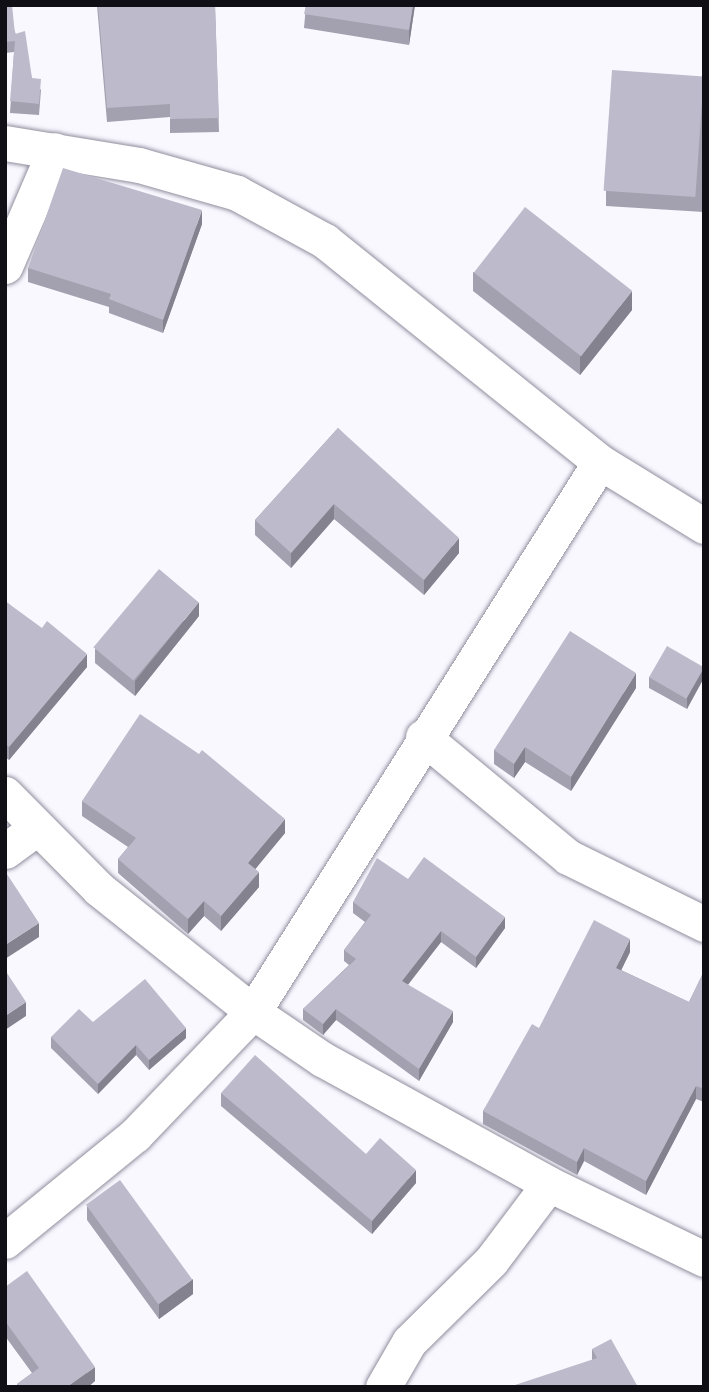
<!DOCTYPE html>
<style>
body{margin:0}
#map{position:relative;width:709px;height:1392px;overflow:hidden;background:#f9f8ff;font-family:Georgia,serif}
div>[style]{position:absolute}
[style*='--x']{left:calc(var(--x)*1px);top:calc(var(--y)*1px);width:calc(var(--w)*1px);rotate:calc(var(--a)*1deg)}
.roads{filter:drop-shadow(0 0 2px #918e9e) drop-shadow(0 0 2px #918e9e)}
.street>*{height:35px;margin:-17.5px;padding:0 17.5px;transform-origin:17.5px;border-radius:17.5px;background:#fff}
.wall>*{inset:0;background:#a3a0af}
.shaded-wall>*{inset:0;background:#84828e}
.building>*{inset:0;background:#bdbacb;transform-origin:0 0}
span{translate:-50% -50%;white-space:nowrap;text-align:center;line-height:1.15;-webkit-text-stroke:6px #fff;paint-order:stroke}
.frame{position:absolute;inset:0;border:7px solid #100f15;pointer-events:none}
</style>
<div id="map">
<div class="roads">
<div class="street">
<div style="--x:5;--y:143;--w:136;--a:9.3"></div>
<div style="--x:139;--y:165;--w:102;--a:15.9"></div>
<div style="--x:237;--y:193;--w:100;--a:28.6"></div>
<div style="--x:325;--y:241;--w:353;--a:38.8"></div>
<div style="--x:600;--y:462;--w:122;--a:31.6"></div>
<div style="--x:5;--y:266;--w:126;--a:-66.7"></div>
<div style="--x:423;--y:737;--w:188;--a:39.6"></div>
<div style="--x:568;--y:857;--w:152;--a:26.2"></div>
<div style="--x:5;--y:794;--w:134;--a:45.3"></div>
<div style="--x:99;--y:889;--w:197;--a:38.6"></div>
<div style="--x:253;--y:1012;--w:83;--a:34.3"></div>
<div style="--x:322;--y:1059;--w:259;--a:28.8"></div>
<div style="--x:549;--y:1184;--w:96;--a:127"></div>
<div style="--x:491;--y:1261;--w:115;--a:135.4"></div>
<div style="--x:409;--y:1342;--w:52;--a:120"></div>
<div style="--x:5;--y:851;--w:39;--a:-36"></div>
<div style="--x:549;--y:1184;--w:172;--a:25.8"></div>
<div style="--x:5;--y:1241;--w:168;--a:-39.2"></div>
<div style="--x:135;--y:1135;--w:170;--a:-46.2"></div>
<div style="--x:253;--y:1012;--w:650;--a:-57.75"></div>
</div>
</div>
<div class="wall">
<div style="clip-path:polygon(5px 5px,32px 78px,41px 90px,39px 115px,10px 113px,14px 52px,5px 53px)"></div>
<div style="clip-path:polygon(97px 5px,215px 5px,219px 132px,170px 133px,170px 117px,107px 122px)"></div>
<div style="clip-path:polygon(306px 5px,415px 5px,409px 45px,304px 28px)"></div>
<div style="clip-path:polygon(704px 76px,704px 212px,606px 206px,606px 191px)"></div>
<div style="clip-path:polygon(202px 224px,163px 333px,109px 313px,109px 307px,28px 282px,28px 268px)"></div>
<div style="clip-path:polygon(473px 272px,632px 310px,580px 375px,473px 291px)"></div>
<div style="clip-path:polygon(338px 428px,459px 553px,424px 595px,334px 519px,291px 568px,255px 535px,255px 520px)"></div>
<div style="clip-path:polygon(5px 601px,87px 667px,9px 760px,5px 757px)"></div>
<div style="clip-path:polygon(199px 616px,135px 696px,95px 663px,95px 649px)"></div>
<div style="clip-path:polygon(704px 667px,687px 709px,649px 688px,649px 677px)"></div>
<div style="clip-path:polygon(636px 688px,571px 791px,525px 762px,514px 778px,494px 764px,494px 750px)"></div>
<div style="clip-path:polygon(82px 801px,285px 833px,255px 869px,259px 887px,221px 931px,204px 916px,188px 934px,118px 873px,118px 859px,128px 847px,82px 816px)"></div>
<div style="clip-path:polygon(408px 879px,505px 928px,476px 968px,441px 942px,408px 985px,453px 1022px,419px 1081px,336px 1020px,323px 1035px,303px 1020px,303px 1009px,349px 965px,344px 961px,344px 950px,365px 922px,353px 913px,353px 902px)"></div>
<div style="clip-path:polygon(630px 952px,621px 970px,689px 1002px,704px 971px,704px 1102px,696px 1099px,646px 1195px,584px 1161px,577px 1175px,483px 1124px,483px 1111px,539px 1028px)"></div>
<div style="clip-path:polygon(93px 1022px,186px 1038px,149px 1070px,136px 1055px,98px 1094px,51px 1048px,51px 1037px)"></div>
<div style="clip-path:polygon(221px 1093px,366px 1154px,416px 1183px,372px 1234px,221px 1106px)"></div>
<div style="clip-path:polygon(87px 1206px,193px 1294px,159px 1319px,87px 1220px)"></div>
<div style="clip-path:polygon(5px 1287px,95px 1381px,88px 1387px,17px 1387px,17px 1384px,32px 1373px,5px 1336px)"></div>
<div style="clip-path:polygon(592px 1349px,638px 1387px,592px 1360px)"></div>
</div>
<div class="shaded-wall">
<div style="clip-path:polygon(413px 5px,415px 5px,409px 45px,409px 30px)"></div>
<div style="clip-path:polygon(202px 210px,202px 224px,163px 333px,163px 320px)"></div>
<div style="clip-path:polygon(632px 291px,632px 310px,580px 375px,580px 357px)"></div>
<div style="clip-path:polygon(334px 504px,334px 519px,291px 568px,291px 553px)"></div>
<div style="clip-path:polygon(459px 538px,459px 553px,424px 595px,424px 580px)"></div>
<div style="clip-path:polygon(199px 602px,199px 616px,135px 696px,135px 681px)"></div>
<div style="clip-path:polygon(87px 654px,87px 667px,9px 760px,9px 747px)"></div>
<div style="clip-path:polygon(704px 667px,704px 678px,687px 709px,687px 698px)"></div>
<div style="clip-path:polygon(636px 673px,636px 688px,571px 791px,571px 777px)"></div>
<div style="clip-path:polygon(525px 747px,525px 762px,514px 778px,514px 764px)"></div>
<div style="clip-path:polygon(285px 819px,285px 833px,248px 878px,248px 863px)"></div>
<div style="clip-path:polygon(259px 872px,259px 887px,221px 931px,221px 916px)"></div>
<div style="clip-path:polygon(204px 901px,204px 916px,188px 934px,188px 919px)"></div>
<div style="clip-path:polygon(505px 917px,505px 928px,476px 968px,476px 957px)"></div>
<div style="clip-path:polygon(39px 923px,39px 937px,5px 959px,5px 945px)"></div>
<div style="clip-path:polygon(441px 931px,441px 942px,402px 992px,402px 981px)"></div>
<div style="clip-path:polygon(630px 939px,630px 952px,616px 981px,616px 968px)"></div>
<div style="clip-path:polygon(26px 1002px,26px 1016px,5px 1030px,5px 1016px)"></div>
<div style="clip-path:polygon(336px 1009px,336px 1020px,323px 1035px,323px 1024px)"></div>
<div style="clip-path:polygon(453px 1011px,453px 1022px,419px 1081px,419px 1069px)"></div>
<div style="clip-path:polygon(186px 1028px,186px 1038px,149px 1070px,149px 1060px)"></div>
<div style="clip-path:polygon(136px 1045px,136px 1055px,98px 1094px,98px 1084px)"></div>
<div style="clip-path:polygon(696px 1086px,696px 1099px,646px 1195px,646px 1181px)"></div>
<div style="clip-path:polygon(584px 1148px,584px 1161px,577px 1175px,577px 1162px)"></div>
<div style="clip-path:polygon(416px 1170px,416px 1183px,372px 1234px,372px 1221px)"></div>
<div style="clip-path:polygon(193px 1279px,193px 1294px,159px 1319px,159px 1304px)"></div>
<div style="clip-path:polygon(95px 1367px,95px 1381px,88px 1387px,67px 1387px)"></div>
</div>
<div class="building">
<div style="clip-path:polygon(5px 5px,12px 5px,15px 34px,25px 31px,32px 78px,41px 79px,39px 104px,10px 101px,15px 41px,5px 42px)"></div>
<div style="clip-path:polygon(98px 5px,215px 5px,219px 118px,170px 119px,170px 104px,107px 108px)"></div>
<div style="clip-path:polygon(306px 5px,413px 5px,409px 30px,304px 14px)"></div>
<div style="left:612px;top:70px;width:92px;height:121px;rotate:4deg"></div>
<div style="clip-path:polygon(63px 168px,202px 210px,163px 320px,109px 299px,111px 294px,28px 268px)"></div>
<div style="left:525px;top:207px;width:136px;height:83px;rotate:38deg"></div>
<div style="clip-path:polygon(338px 428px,459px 538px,424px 580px,334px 504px,291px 553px,255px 520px)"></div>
<div style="left:159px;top:569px;width:52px;height:102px;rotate:40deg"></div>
<div style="clip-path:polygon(5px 601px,42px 628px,47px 621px,87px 654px,9px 747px,5px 744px)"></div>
<div style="clip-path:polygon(570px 631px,636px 673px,571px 777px,525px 747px,514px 764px,494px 750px)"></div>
<div style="left:667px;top:646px;width:43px;height:36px;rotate:30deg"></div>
<div style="clip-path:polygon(140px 714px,199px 754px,202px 750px,285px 819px,248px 863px,259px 872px,221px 916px,204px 901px,188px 919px,118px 859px,136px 838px,82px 801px)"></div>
<div style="clip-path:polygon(424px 857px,505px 917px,476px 957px,441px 931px,402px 981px,453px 1011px,419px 1069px,336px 1009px,323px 1024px,303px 1009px,356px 959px,344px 950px,371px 915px,353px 902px,377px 858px,408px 879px)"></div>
<div style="clip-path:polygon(5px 871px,39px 923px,5px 945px)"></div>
<div style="clip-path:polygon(594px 920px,630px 939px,616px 968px,689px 1002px,704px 971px,704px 1089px,696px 1086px,646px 1181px,584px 1148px,577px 1162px,483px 1111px,532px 1024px,539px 1028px)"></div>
<div style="clip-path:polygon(5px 970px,26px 1002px,5px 1016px)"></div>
<div style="clip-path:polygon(145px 979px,186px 1028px,149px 1060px,136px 1045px,98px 1084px,51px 1037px,79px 1009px,93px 1022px)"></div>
<div style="clip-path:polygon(255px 1055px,366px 1154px,380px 1138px,416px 1170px,372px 1221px,221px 1093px)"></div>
<div style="left:120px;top:1180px;width:123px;height:42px;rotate:54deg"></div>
<div style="clip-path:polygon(27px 1271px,95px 1367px,67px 1387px,19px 1387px,17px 1384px,39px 1368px,5px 1321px,5px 1287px)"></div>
<div style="clip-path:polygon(611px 1339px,638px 1387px,515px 1387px,515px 1385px,597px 1358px,592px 1349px)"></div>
</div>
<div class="frame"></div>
</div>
